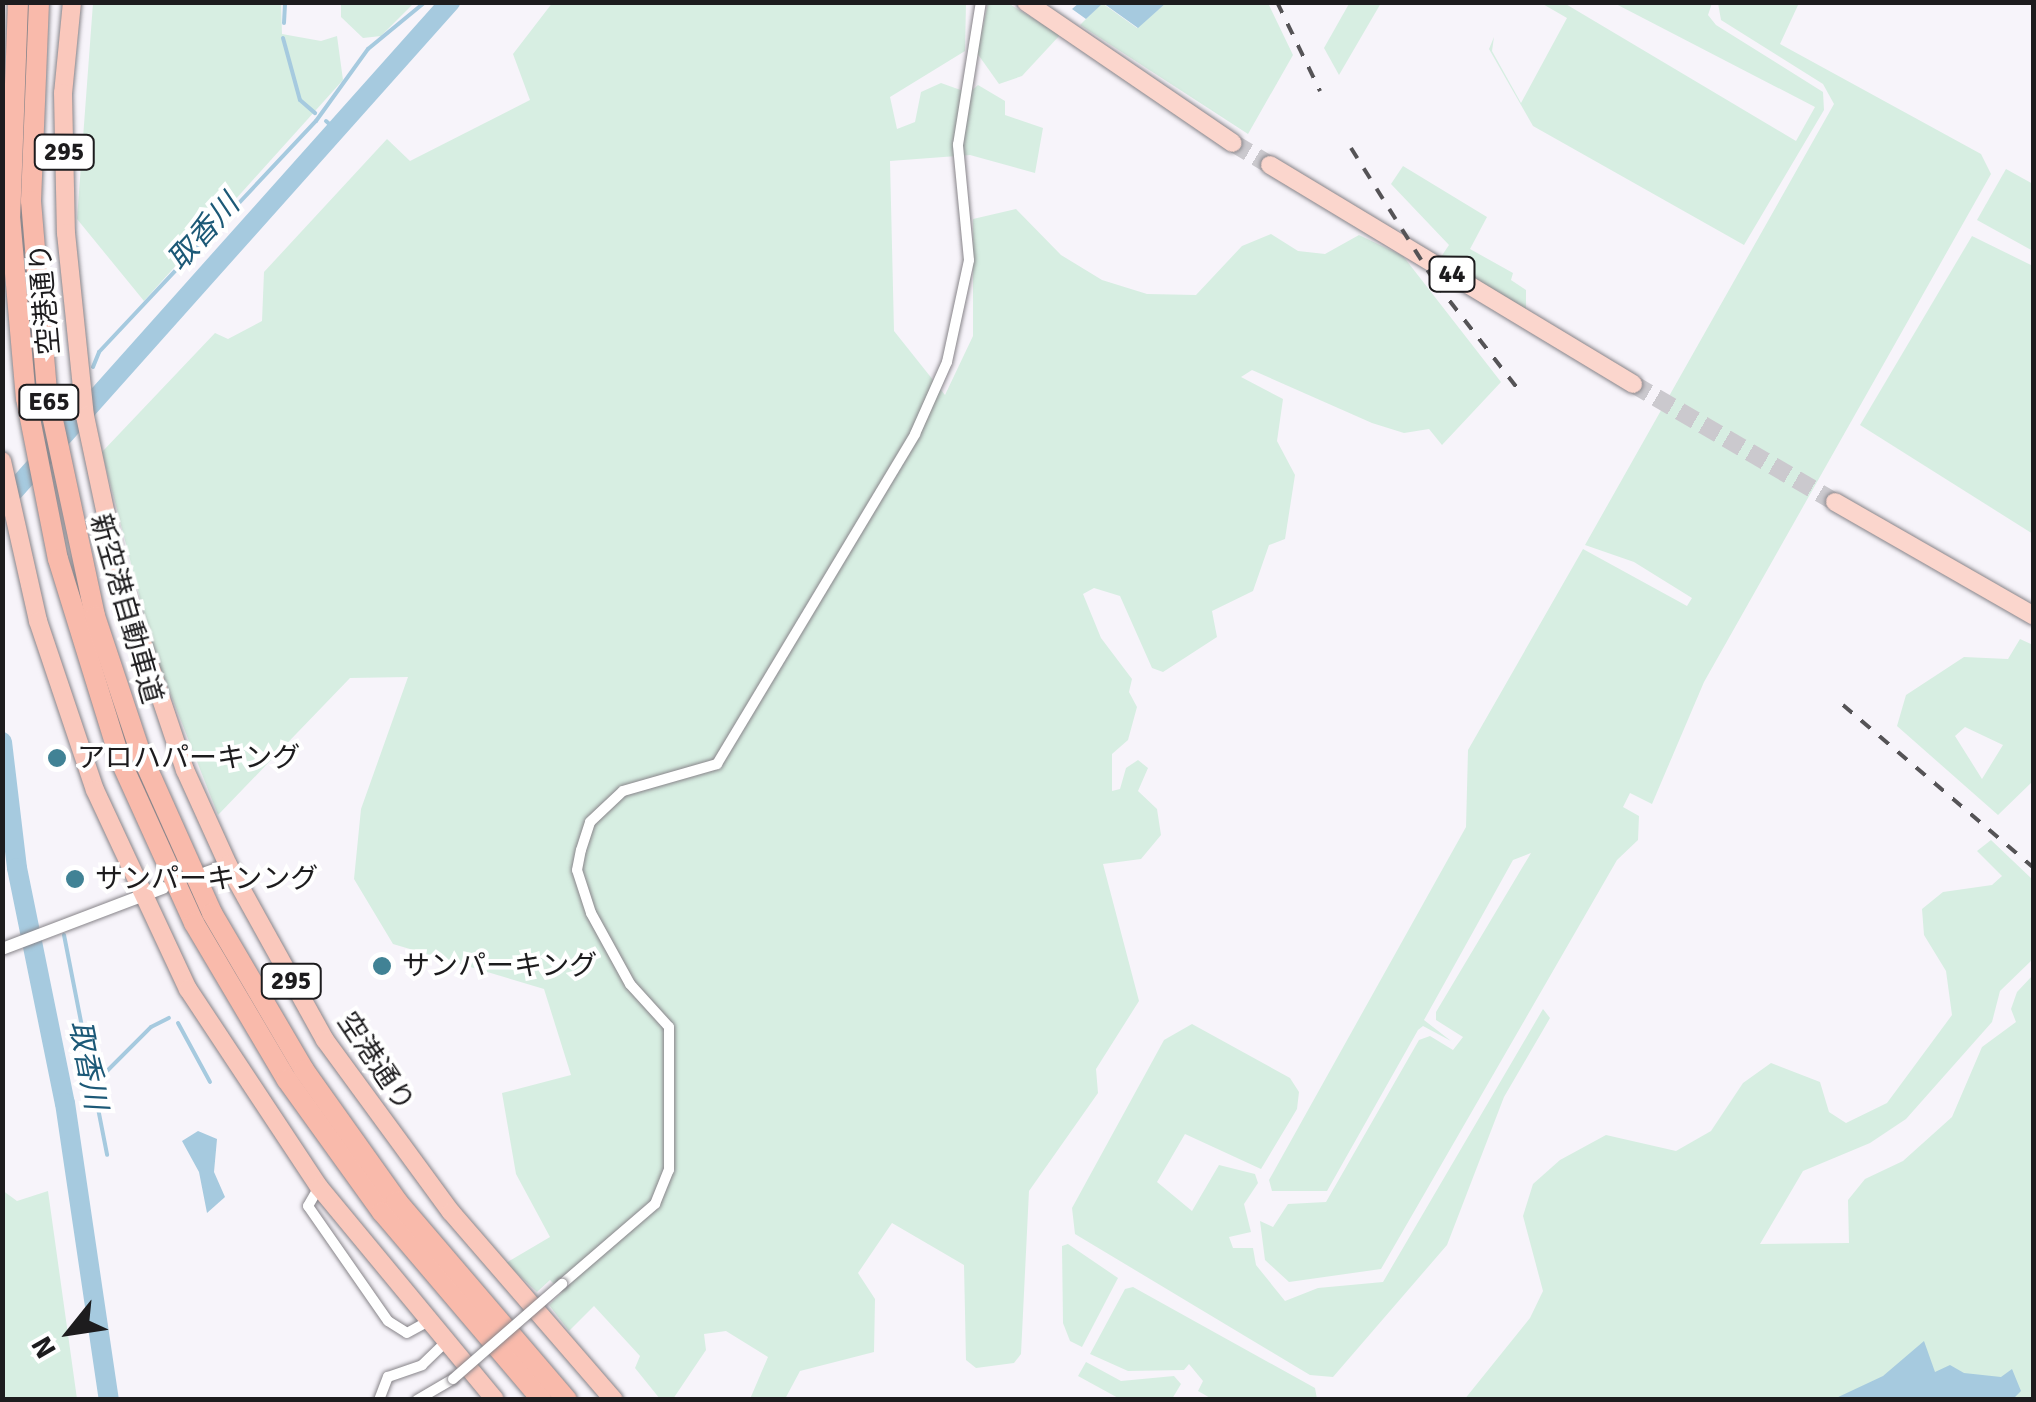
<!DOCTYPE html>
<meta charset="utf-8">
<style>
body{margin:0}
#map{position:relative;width:2036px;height:1402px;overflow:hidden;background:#f7f4fa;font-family:Signika,"Noto Sans JP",sans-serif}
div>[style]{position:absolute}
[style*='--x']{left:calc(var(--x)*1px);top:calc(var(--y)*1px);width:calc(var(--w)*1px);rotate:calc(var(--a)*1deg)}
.green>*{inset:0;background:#d7eee2}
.water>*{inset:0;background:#a6cadf}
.stream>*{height:4px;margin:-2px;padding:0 2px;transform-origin:2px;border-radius:2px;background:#a6cadf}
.river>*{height:20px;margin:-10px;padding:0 10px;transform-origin:10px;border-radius:10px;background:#a6cadf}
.primary-tunnel>*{height:18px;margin-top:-9px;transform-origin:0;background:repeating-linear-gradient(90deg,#cbc9ce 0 18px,transparent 0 27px)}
.roads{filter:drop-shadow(0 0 2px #878489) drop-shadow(0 0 2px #878489)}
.minor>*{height:10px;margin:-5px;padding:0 5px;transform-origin:5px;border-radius:5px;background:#fff}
.tertiary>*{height:12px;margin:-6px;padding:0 6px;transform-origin:6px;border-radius:6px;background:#fff}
.primary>*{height:18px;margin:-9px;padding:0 9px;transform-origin:9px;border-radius:9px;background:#fbd6cd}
.trunk>*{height:18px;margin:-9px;padding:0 9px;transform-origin:9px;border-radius:9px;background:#fac8bc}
.motorway>*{height:20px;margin:-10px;padding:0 10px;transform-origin:10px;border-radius:10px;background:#f9baab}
.rail>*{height:4px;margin-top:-2px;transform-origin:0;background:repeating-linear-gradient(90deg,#555356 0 12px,transparent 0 24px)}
.bridges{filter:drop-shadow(0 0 2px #878489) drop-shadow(0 0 2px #878489)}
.minor-bridge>*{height:10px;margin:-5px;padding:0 5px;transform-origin:5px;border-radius:5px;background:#fff}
.dots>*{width:28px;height:28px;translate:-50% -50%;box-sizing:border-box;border:5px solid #fff;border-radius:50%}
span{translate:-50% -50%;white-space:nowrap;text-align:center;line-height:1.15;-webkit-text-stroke:8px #fff;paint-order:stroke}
.shield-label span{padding:2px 8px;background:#fff;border:2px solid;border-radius:8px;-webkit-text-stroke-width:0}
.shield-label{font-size:25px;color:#1d1c1e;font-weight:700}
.street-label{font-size:28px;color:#1d1c1e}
.poi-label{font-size:28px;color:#1d1c1e}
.left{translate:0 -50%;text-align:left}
.water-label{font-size:30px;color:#1c5977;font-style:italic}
.frame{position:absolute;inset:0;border:5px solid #1d1c1e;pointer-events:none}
.north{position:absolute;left:20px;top:1282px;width:100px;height:100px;-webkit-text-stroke:8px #fff;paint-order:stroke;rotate:240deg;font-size:28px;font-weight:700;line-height:40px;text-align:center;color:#1d1c1e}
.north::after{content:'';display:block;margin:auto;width:35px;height:45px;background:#1d1c1e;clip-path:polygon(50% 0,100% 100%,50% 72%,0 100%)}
</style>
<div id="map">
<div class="green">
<div style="clip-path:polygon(553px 2px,966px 3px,965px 51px,890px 97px,897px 129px,915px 122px,921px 92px,941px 83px,969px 93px,978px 85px,1005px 101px,1005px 115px,1043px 128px,1035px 173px,970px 155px,890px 161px,894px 331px,945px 395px,973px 336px,973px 219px,1016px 209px,1061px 255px,1102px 280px,1147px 294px,1196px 295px,1242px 246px,1271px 234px,1298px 251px,1325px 254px,1359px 235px,1403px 256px,1501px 382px,1442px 445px,1429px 429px,1404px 433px,1372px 423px,1252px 370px,1241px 377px,1283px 399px,1277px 441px,1295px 475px,1285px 539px,1269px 545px,1253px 591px,1212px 611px,1217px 637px,1163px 672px,1152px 668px,1120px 596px,1094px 588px,1083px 594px,1101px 638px,1132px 679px,1129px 692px,1137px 707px,1128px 740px,1112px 754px,1112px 791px,1120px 789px,1126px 768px,1138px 760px,1148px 768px,1138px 791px,1157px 809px,1161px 835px,1141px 859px,1103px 864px,1139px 1001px,1096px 1069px,1098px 1093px,1029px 1191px,1021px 1354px,1014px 1363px,976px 1368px,966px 1360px,964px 1265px,892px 1223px,858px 1273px,875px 1299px,874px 1352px,800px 1371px,785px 1399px,750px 1399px,768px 1357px,726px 1331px,704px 1334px,706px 1350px,673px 1399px,660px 1399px,635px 1368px,640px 1356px,594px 1306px,569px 1331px,549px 1305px,562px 1292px,550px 1280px,537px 1292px,506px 1263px,550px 1237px,516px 1174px,502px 1093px,571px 1075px,544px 989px,393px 944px,354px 879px,361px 809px,408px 677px,350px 678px,218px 815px,154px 652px,102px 452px,215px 333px,228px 339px,262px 321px,264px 272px,387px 139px,410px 161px,530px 100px,513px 54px)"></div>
<div style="clip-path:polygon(1350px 2px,1381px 3px,1339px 75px,1324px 48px)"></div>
<div style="clip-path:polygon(93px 3px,281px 3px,282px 34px,321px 41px,337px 36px,343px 80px,144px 301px,77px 219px)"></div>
<div style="clip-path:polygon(341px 3px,341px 2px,414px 3px,381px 36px,363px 38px,341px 17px)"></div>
<div style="clip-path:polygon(988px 3px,1008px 3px,1060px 35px,1022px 76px,999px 84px,977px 53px)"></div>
<div style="clip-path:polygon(1102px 3px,1137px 28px,1166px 3px,1268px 3px,1293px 55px,1248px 134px,1080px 25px)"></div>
<div style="clip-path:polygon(1541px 3px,1564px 3px,1796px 141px,1815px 107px,1614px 3px,1712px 3px,1708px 15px,1716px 25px,1823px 92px,1824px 110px,1744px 245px,1533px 126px,1489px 49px,1494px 37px,1492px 51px,1521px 103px,1567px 18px)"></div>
<div style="clip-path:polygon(1718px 3px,1799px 3px,1780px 44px,1981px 154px,1991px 174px,1704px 682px,1652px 804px,1630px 793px,1623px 807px,1639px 816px,1638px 840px,1617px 860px,1381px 1269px,1289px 1282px,1265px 1260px,1260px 1221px,1273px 1227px,1288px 1204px,1326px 1202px,1419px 1040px,1430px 1036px,1453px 1050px,1463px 1037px,1436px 1020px,1436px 1012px,1531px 853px,1513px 860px,1424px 1020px,1451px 1041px,1423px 1026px,1418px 1030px,1327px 1191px,1272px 1191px,1269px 1180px,1466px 827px,1468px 750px,1583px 549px,1687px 606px,1692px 598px,1634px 562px,1585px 545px,1834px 104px,1823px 84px,1721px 20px)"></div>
<div style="clip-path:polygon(1403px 166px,1487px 217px,1470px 249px,1513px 273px,1511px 280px,1526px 290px,1526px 310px,1441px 257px,1449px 245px,1391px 184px)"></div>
<div style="clip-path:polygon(2006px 169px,2033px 184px,2033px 251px,1977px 220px)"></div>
<div style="clip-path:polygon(1972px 236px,2033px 266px,2033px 534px,1860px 425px)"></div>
<div style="clip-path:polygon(evenodd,2020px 639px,2033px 645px,2033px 781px,1998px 815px,1897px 726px,1906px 695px,1964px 657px,2008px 659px,2020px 639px,1965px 727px,2003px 745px,1982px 779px,1955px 736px,1965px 727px)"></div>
<div style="clip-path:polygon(1991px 840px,2033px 880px,2033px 959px,2000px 991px,1992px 1022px,1906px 1119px,1870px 1143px,1803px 1171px,1760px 1244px,1849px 1243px,1848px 1200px,1865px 1179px,1903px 1161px,1952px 1117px,1982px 1047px,2016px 1022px,2011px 1009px,2017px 992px,2033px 975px,2033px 1399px,1464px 1400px,1530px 1318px,1543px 1291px,1523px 1216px,1533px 1184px,1560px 1160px,1606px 1135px,1676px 1151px,1711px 1131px,1743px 1083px,1771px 1063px,1820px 1082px,1829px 1112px,1846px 1123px,1887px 1103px,1952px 1015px,1946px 971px,1924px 935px,1922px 909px,1943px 892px,1992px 885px,2002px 876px,1977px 851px)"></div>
<div style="clip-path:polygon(1543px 1009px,1550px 1018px,1504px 1097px,1447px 1245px,1333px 1377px,1310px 1375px,1075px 1234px,1072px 1208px,1164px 1040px,1192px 1024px,1290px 1078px,1299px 1092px,1297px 1109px,1261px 1169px,1185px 1134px,1157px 1182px,1192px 1211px,1219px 1165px,1255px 1174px,1258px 1183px,1244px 1204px,1251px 1232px,1229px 1237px,1233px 1248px,1253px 1248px,1256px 1265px,1285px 1301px,1318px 1288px,1383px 1282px)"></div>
<div style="clip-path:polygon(2px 1190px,17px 1201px,48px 1191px,77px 1399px,3px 1399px)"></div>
<div style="clip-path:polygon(1068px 1244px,1118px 1278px,1082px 1347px,1070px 1341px,1063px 1323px,1062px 1246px)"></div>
<div style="clip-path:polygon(1133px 1287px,1315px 1388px,1317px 1399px,1212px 1399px,1198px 1391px,1203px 1381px,1189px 1364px,1184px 1370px,1128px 1371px,1090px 1354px,1125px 1289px)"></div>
<div style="clip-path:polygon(1086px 1362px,1121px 1381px,1174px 1376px,1181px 1384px,1172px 1399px,1120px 1399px,1078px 1376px)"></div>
</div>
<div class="water">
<div style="clip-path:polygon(1080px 2px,1166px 2px,1166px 3px,1138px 28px,1103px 3px,1086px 19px,1072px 9px)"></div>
<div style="clip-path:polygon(198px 1131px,217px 1139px,214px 1172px,225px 1197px,207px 1213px,199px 1172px,182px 1141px)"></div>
<div style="clip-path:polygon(1924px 1341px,1935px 1372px,1950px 1365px,1964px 1373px,2001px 1377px,2012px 1369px,2021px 1391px,2012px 1400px,1834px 1399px,1883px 1376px)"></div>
</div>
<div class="stream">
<div style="--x:284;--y:23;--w:21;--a:-87"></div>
<div style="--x:283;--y:38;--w:64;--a:74.7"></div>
<div style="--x:300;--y:100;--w:20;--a:41"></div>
<div style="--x:326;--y:121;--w:12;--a:42"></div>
<div style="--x:93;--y:367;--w:16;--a:-68"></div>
<div style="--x:99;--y:352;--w:317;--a:-46.8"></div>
<div style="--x:316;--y:121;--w:89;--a:-54.2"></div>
<div style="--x:368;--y:49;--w:74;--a:-39.5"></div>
<div style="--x:64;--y:935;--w:224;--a:78.9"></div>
<div style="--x:178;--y:1023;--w:67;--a:61.5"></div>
<div style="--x:95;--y:1083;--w:79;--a:-45"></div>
<div style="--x:151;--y:1027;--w:20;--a:-27"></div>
</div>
<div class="river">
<div style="--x:2;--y:504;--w:673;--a:-48.25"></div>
<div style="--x:2;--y:742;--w:127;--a:83.2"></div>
<div style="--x:17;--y:868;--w:240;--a:78.5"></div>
<div style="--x:65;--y:1103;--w:300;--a:81.6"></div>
</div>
<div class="primary-tunnel">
<div style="--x:1233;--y:143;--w:43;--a:30.7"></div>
<div style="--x:1633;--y:384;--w:234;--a:30.3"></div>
</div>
<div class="roads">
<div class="minor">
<div style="--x:319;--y:1187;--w:22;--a:120"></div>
<div style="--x:308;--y:1206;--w:140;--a:55.2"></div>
<div style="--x:388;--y:1321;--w:22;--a:32"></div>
<div style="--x:407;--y:1333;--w:23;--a:-29"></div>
<div style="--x:562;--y:1284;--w:123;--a:-40.7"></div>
<div style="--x:655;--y:1204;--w:37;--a:-68"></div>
<div style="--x:669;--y:1170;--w:143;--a:-90"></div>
<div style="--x:669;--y:1027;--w:58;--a:-132.2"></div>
<div style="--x:630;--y:984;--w:81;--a:-118.8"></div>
<div style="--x:591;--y:913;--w:45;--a:-108"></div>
<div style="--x:577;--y:870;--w:20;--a:-79"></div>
<div style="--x:581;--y:850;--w:29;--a:-72"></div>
<div style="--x:590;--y:822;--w:45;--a:-43.2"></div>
<div style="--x:623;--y:791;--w:98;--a:-16"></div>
<div style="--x:717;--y:764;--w:385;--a:-59"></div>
<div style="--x:915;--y:434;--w:79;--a:-66"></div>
<div style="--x:947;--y:362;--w:104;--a:-77.8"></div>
<div style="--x:969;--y:260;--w:116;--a:-95.5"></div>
<div style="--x:958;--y:145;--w:145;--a:-80.9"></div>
<div style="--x:379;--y:1400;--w:25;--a:-69"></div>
<div style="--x:388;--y:1377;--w:36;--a:-19"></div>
<div style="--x:422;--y:1365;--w:32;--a:-44"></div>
<div style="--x:417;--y:1400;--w:42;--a:-30.3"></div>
</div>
<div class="tertiary">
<div style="--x:206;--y:873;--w:23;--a:-20"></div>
<div style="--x:2;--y:949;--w:172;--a:-20.8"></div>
</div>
<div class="primary">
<div style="--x:1026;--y:2;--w:250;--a:34.3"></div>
<div style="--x:1270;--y:165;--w:424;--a:31.1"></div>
<div style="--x:1835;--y:502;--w:229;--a:29.8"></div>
</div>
<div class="trunk">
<div style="--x:72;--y:2;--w:91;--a:95.6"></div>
<div style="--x:63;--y:93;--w:140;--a:88.8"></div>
<div style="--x:66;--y:233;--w:184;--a:84.1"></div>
<div style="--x:85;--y:416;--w:158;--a:78"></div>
<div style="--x:118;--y:571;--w:210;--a:71.4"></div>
<div style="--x:185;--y:770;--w:104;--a:65.6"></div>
<div style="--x:228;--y:865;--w:200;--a:61"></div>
<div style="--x:325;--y:1040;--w:213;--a:53.8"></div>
<div style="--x:451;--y:1212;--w:249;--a:49.1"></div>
<div style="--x:2;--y:461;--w:164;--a:77.3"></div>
<div style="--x:38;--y:621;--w:178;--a:71.4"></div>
<div style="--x:95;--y:790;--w:220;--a:65"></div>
<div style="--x:188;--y:989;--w:237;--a:56.5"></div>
<div style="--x:319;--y:1187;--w:276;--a:50.4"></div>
</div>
<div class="motorway">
<div style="--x:18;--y:2;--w:214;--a:92.1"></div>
<div style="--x:10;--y:216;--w:183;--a:85"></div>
<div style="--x:26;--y:398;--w:164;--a:78.8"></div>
<div style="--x:58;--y:559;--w:213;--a:72.8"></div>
<div style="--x:121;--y:762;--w:177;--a:65.6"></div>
<div style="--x:194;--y:923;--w:182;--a:59.4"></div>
<div style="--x:287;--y:1080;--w:163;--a:54.3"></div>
<div style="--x:382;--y:1212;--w:247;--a:49.6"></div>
<div style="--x:39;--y:2;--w:199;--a:92.3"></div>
<div style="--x:31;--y:201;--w:192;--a:85.2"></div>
<div style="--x:47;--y:392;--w:229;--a:77.9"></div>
<div style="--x:95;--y:616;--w:145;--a:71.6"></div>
<div style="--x:141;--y:754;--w:174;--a:65.9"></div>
<div style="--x:212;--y:913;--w:182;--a:59.6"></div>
<div style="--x:304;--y:1070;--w:161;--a:54.6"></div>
<div style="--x:397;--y:1201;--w:262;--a:49.5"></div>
</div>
</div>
<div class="rail">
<div style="--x:1277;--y:2;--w:99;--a:64.2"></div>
<div style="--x:1351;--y:148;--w:158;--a:57.9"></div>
<div style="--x:1435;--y:282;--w:135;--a:52.2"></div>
<div style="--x:1843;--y:705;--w:251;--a:40.5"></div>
</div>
<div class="bridges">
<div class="minor-bridge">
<div style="--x:453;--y:1379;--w:145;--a:-41.1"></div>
</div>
</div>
<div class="dots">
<div style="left:57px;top:758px;background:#418295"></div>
<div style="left:75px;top:879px;background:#418295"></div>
<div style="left:382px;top:966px;background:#418295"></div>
</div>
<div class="shield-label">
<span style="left:64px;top:152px">295</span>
<span style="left:1452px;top:274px">44</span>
<span style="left:49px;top:402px">E65</span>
<span style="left:291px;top:981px">295</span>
</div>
<div class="street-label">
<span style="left:45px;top:299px;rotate:-95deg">空港通り</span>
<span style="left:126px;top:609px;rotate:74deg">新空港自動車道</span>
<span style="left:376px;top:1062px;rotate:56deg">空港通り</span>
</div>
<div class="poi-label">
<span class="left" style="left:77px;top:758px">アロハパーキング</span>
<span class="left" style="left:95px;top:879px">サンパーキンング</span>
<span class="left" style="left:402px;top:966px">サンパーキング</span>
</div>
<div class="water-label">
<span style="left:204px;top:233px;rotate:-48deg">取香川</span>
<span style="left:87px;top:1065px;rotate:79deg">取香川</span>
</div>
<div class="frame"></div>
<div class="north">N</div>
</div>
